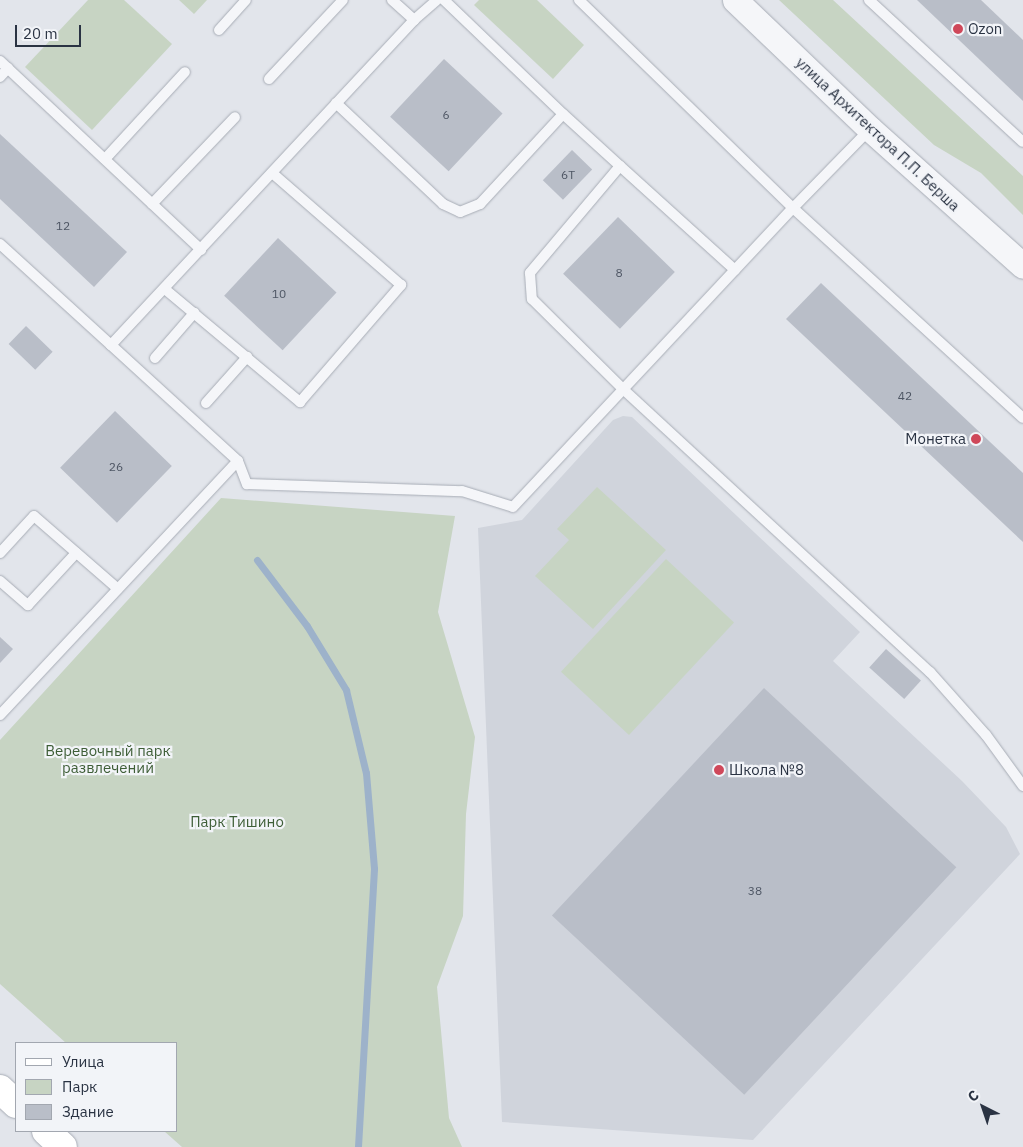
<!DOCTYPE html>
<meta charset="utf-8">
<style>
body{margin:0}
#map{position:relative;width:1023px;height:1147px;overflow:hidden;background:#e2e5eb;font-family:"IBM Plex Sans",sans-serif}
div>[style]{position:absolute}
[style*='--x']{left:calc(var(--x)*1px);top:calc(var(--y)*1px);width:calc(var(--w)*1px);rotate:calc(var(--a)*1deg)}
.built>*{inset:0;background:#d0d4dc}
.green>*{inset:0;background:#c7d4c3;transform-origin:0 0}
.stream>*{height:7px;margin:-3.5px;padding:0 3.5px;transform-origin:3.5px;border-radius:3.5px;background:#9db2ca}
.building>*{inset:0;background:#b9bec8;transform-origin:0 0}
.roads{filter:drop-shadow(0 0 1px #a7acb5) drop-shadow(0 0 1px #a7acb5)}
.service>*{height:10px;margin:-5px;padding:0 5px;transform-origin:5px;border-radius:5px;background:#f5f6f9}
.tertiary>*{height:25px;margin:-12.5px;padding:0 12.5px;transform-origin:12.5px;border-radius:12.5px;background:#f5f6f9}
.secondary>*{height:28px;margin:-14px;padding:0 14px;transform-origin:14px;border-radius:14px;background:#fff}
.dots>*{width:14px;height:14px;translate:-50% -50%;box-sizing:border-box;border:2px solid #f2f4f8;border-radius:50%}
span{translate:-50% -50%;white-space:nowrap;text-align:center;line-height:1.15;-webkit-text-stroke:4.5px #f2f4f8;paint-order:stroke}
.number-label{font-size:12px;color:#4e5664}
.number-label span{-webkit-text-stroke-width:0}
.poi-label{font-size:15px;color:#2a3343}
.left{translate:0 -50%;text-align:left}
.right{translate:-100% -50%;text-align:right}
.street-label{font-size:15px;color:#2a3343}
.park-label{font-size:15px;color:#3e5e37}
.legend{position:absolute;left:15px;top:1042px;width:162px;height:90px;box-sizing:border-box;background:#f2f4f8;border:1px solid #a2a7b0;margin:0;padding:6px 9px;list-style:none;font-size:15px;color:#2a3343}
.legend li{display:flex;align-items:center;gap:10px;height:25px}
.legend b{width:25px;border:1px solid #a2a7b0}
.north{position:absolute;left:958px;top:1082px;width:50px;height:50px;-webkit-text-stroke:4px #f2f4f8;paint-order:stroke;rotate:319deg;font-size:14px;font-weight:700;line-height:20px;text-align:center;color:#2a3343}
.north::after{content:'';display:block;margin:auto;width:18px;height:22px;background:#2a3343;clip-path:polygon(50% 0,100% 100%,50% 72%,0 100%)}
.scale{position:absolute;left:15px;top:25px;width:66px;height:22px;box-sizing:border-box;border:2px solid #2a3343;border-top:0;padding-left:6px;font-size:15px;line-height:18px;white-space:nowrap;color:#2a3343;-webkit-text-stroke:4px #f2f4f8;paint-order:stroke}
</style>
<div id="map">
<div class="built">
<div style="clip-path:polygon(623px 416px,632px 417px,860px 632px,833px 661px,962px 781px,1006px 827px,1020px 854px,753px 1140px,502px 1122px,478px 528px,522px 520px,613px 420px)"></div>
</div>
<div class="green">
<div style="clip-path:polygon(88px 0,124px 0,172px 44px,92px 130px,25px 67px)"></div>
<div style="clip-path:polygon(179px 0,207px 0,194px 14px)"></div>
<div style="clip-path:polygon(479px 0,537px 0,584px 45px,553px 79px,474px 5px)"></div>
<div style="clip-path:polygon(779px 0,833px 0,1023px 176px,1023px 215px,981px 173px,934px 145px)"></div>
<div style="clip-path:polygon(597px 487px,666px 550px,593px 629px,535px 576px,569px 540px,557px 529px)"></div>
<div style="clip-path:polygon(221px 498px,455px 516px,438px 612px,475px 737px,466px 814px,463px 916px,437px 987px,449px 1118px,462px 1147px,182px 1147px,164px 1131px,176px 1131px,176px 1043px,66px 1043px,0 984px,0 740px)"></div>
<div style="left:666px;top:559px;width:93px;height:154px;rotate:43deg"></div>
</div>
<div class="stream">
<div style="--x:257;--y:560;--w:83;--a:52.9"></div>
<div style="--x:307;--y:626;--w:75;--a:58.6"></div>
<div style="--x:346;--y:690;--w:85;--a:76.5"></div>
<div style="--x:366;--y:773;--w:96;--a:85.2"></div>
<div style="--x:374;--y:869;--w:278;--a:93.3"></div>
</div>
<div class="building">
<div style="clip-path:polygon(917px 0,981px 0,1023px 40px,1023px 101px)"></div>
<div style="left:444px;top:59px;width:80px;height:79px;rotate:43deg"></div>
<div style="clip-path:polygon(0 134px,127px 252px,94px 287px,0 199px)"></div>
<div style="left:572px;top:150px;width:28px;height:42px;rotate:44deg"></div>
<div style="left:618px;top:217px;width:79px;height:79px;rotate:44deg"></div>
<div style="left:278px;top:238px;width:80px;height:79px;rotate:43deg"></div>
<div style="clip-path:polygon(821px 283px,1023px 473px,1023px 542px,786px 319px)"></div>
<div style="left:26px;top:326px;width:37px;height:25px;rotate:44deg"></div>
<div style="left:115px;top:411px;width:79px;height:79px;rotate:44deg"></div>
<div style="clip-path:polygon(0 637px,13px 649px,0 663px)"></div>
<div style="left:886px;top:649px;width:47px;height:25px;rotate:42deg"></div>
<div style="left:764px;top:688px;width:263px;height:311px;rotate:43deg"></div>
</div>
<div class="roads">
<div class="service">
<div style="--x:392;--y:0;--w:30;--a:42"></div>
<div style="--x:579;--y:0;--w:298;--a:44.2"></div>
<div style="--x:793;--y:208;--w:110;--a:-45.7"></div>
<div style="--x:869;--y:0;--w:209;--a:42.7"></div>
<div style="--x:219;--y:30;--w:40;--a:-48"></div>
<div style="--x:0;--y:61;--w:276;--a:43.2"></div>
<div style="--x:0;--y:77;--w:12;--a:-48"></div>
<div style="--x:269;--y:79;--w:108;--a:-46.9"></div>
<div style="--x:336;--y:103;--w:147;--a:43.3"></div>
<div style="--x:443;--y:204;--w:19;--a:25"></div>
<div style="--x:460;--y:212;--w:22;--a:-22"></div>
<div style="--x:480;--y:204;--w:122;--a:-47.3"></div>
<div style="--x:563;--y:114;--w:165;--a:-136.2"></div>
<div style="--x:563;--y:114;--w:77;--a:42.4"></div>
<div style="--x:105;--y:159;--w:118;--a:-47.4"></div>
<div style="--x:152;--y:204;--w:120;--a:-46.3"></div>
<div style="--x:0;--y:244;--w:150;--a:42.3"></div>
<div style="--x:111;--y:345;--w:444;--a:-47"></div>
<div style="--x:414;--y:20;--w:30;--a:-41"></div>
<div style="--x:735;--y:270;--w:155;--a:-137.9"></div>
<div style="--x:620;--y:166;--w:140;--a:130.1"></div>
<div style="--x:530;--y:273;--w:26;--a:86"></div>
<div style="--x:532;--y:299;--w:128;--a:44.7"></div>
<div style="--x:623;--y:389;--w:418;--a:42.7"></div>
<div style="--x:930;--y:672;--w:84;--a:48.4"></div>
<div style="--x:986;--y:735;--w:63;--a:54"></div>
<div style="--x:166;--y:290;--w:175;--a:39.9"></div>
<div style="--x:300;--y:402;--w:155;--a:-49.2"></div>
<div style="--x:401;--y:285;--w:171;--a:-139"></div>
<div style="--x:111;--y:345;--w:172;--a:42.4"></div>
<div style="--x:238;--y:461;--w:25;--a:69"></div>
<div style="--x:247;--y:484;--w:215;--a:1.9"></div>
<div style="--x:462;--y:491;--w:53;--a:17.4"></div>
<div style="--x:513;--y:507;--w:410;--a:-46.9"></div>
<div style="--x:793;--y:208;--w:311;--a:42.4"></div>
<div style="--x:155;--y:358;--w:60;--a:-49.1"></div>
<div style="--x:206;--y:403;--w:62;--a:-48.3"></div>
<div style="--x:0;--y:553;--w:50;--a:-47.4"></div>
<div style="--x:34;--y:516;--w:111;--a:41"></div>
<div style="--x:0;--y:581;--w:37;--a:41"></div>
<div style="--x:28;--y:605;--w:71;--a:-47.3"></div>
<div style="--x:0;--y:715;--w:348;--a:-46.9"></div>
</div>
<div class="tertiary">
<div style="--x:735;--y:0;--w:187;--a:43.7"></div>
<div style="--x:870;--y:129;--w:205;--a:41.8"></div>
</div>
<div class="secondary">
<div style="--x:0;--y:1089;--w:22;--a:43"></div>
<div style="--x:46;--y:1131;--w:23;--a:43"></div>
</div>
</div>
<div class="dots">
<div style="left:958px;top:29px;background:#cf485a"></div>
<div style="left:976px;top:439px;background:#cf485a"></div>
<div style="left:719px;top:770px;background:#cf485a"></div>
</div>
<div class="number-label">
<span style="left:446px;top:115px">6</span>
<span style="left:568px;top:175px">6Т</span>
<span style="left:63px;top:226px">12</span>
<span style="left:619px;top:273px">8</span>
<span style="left:279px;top:294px">10</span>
<span style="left:905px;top:396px">42</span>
<span style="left:116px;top:467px">26</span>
<span style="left:755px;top:891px">38</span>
</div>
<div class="poi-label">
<span class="left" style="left:968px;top:29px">Ozon</span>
<span class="right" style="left:966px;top:439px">Монетка</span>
<span class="left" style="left:729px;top:770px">Школа №8</span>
</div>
<div class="street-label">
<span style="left:878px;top:134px;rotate:43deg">улица Архитектора П.П. Берша</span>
</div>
<div class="park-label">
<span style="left:108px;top:759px">Веревочный парк<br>развлечений</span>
<span style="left:237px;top:822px">Парк Тишино</span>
</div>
<ul class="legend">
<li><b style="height:6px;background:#fff"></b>Улица</li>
<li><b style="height:14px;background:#c7d4c3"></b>Парк</li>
<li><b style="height:14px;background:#b9bec8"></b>Здание</li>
</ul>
<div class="north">С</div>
<div class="scale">20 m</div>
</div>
